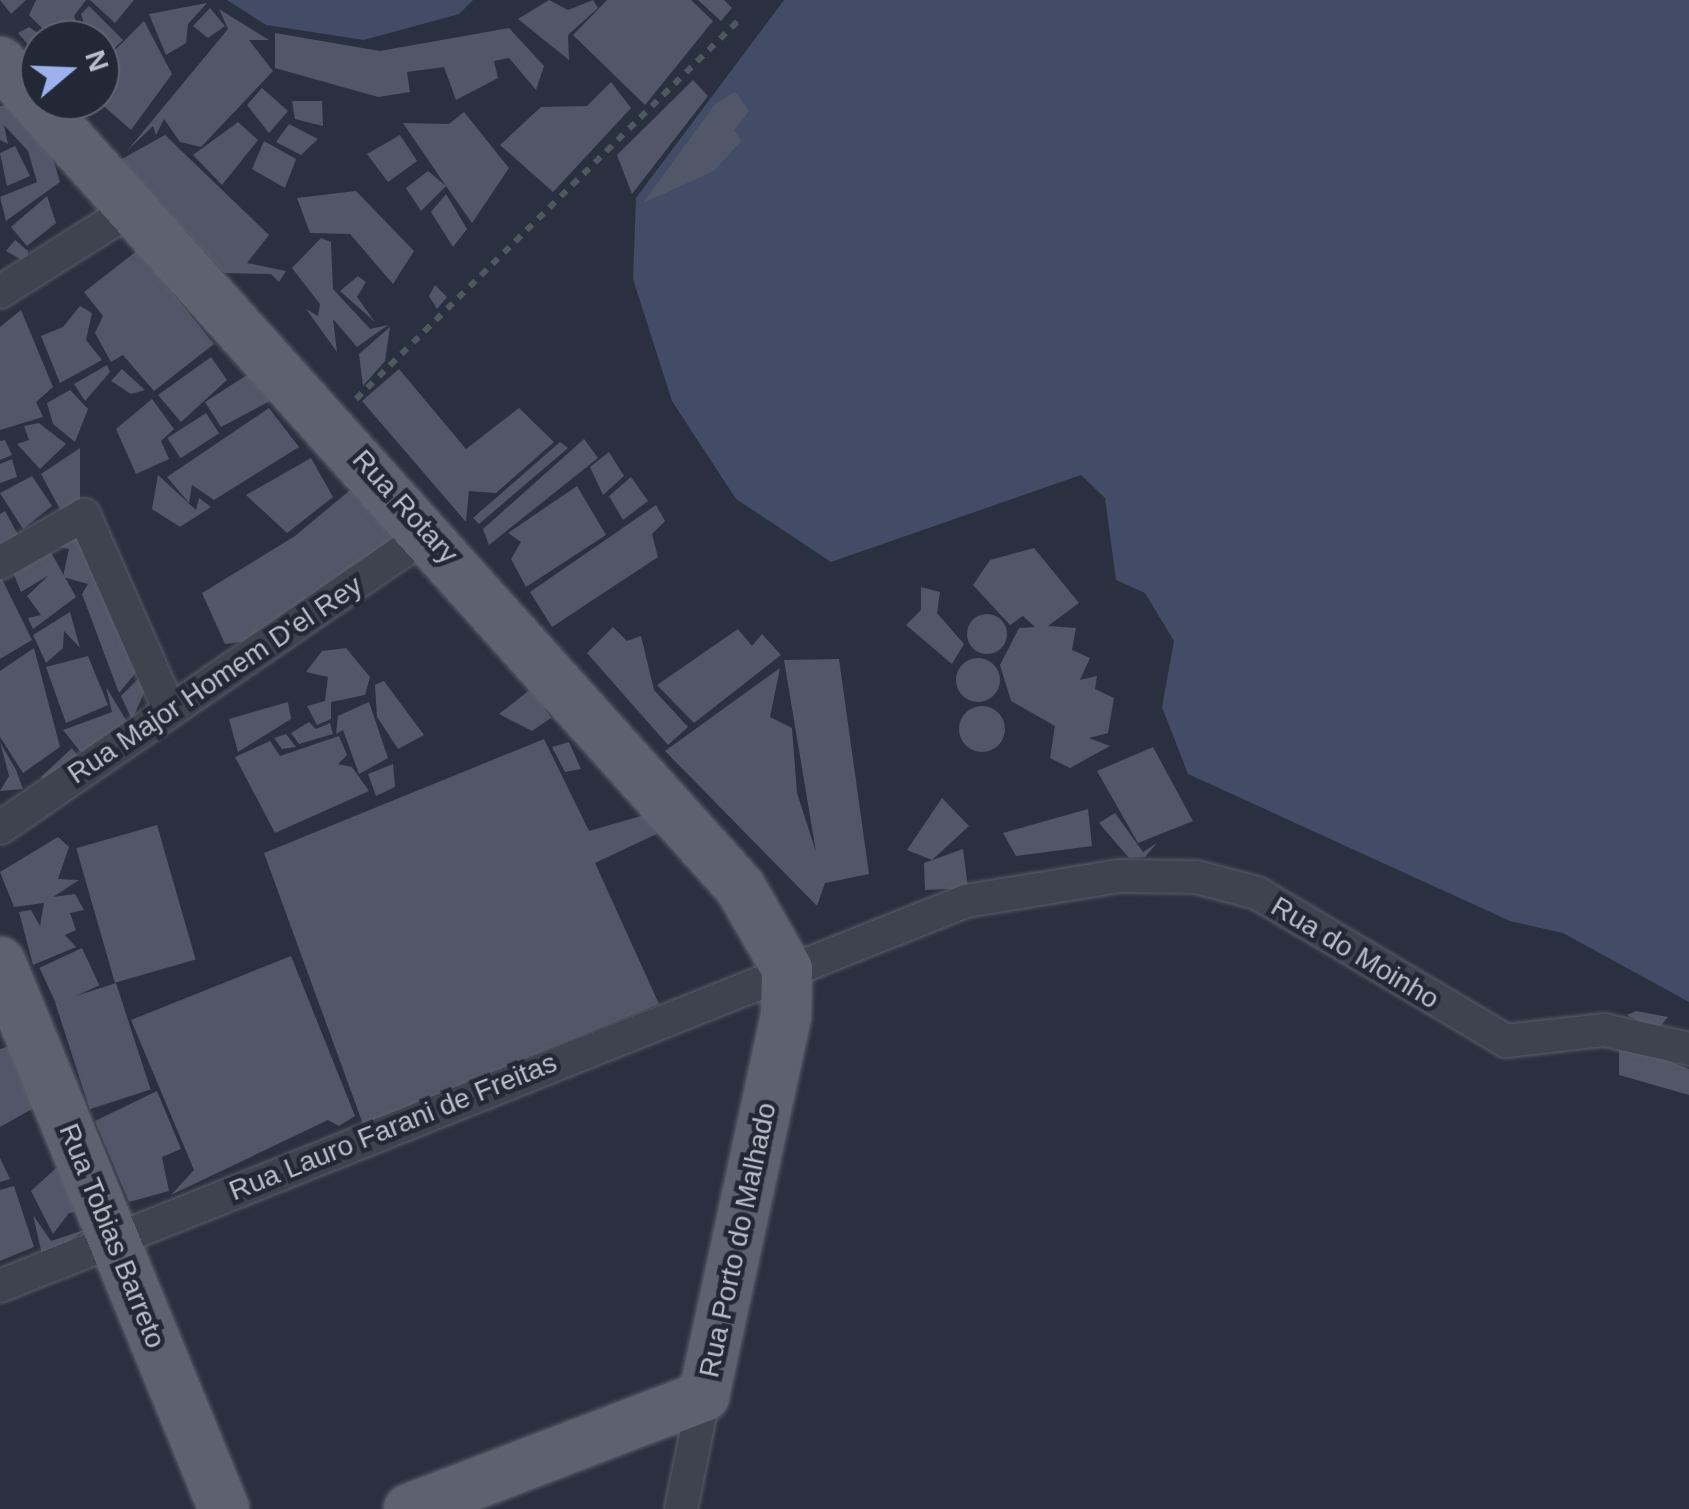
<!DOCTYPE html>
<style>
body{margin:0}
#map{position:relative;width:1689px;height:1509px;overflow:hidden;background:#2a303f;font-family:Arial,sans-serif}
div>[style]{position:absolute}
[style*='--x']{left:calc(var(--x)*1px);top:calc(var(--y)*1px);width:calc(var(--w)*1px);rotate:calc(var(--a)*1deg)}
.water>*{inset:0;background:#424c66}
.building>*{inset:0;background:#515768;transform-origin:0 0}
.round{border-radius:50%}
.path>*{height:6px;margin-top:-3px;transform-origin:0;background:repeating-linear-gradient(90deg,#4c5a5f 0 8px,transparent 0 16px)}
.roads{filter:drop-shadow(0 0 2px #595e6a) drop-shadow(0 0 2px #595e6a)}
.minor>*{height:32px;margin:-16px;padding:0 16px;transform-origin:16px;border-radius:16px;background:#3e4350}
.primary>*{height:50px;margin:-25px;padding:0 25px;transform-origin:25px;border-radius:25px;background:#5c626f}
span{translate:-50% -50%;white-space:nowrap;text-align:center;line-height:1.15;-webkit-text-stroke:9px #222835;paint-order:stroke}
.street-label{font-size:28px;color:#bbbeca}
.north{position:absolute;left:20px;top:20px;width:100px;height:100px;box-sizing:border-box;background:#222835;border:2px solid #5f6471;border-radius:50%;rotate:71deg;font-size:28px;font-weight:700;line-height:40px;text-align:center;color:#bbbeca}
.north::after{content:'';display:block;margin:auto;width:35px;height:45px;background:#9db1ec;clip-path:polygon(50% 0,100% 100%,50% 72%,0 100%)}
</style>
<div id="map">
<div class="water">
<div style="clip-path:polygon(227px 0,473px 0,459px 14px,364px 40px,266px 25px)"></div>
<div style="clip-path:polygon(784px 0,1689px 0,1689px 1002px,1563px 933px,1510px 921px,1188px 774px,1162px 707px,1174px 641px,1145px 593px,1116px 580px,1105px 498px,1081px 475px,831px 562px,736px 499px,672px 401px,633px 279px,636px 198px)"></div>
</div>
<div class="building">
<div style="clip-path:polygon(0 0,26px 0,11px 14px)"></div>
<div style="clip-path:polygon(36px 0,86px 0,74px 16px,83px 40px,54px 40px,29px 15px)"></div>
<div style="clip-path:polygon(90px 0,134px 0,115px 23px)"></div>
<div style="clip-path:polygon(549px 0,568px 10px,593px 0,598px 8px,568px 35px,569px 60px,518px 19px)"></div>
<div style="clip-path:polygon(607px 0,691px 0,713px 21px,645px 105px,573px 35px)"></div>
<div style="clip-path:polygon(698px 0,724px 0,732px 8px,721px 21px)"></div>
<div style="clip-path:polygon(207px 3px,188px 24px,186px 43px,166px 55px,149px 14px)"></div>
<div style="clip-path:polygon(89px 6px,123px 40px,100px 62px,100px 40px,89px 40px,81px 14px)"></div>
<div style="clip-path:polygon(210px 8px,225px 26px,208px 38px,193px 26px)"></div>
<div style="clip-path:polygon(219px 9px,269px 40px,249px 40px,273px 71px,201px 147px,180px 142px,164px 119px,156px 135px,153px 126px,127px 151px,228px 29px)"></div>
<div style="clip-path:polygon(144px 21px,172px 74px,131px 130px,97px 100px,100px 65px)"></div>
<div style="clip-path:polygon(29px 27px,48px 40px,40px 40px,40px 59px,18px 33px)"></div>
<div style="clip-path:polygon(509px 28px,544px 66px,536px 90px,509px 58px,494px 61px,498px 78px,456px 100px,444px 67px,407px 72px,410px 92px,378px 97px,275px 68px,275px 33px,380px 51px)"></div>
<div style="clip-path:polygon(693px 80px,708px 96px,632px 194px,617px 155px)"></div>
<div style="clip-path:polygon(611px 82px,631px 108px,553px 192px,500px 145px,541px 107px,587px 106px)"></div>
<div style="clip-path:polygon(262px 88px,288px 111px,269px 133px,247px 105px)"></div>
<div style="clip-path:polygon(735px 92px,749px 111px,734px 130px,741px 141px,714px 171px,643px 203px,716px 103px)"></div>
<div style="clip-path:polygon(292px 101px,322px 101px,323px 126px,295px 119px)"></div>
<div style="clip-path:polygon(16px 105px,49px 145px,60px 182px,6px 221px,0 197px,37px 182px,28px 151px,4px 125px,8px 144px,0 140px,0 106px)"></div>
<div style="clip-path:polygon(464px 112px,509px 168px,472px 223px,446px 186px,421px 211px,406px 188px,428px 171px,446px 186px,403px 123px,449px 124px)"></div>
<div style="clip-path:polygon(238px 122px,258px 140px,222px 185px,193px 155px)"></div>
<div style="clip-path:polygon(289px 124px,318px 139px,301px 155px,276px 142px)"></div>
<div style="clip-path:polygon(165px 135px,269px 235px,247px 263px,286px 271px,279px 282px,271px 274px,224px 273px,120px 160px)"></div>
<div style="clip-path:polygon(400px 135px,417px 161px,388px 182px,367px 154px)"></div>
<div style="clip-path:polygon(264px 141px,296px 159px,285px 188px,252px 169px)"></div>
<div style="clip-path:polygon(15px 146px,30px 176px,7px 186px,0 153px)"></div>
<div style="clip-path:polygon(356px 191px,414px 251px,393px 284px,350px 234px,310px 233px,297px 198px)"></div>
<div style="clip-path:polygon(446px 194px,467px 229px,453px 247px,431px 212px)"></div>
<div style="clip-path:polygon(47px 196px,56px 223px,27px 246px,11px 227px)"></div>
<div style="clip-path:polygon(321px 238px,331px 242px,333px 289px,370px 329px,388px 325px,357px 347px,333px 319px,337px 352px,306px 309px,318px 316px,320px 304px,292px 268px)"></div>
<div style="clip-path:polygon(15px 240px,28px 251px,27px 263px,6px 251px)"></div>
<div style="clip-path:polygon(138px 250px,214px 344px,154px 391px,123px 355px,111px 362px,95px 333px,103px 316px,84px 292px)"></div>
<div style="clip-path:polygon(358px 276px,366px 282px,357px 297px,375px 322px,340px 291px)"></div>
<div style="clip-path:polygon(435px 285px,447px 297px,437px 309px,429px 296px)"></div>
<div style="clip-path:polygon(80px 306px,92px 313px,86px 340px,102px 360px,60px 383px,41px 336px,63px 327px)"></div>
<div style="clip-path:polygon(21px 310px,53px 387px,36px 402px,43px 417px,0 430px,0 327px)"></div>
<div style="clip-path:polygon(390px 327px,385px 361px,363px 386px,359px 354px)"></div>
<div style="clip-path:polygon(225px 350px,274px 399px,221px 427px,205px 402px,247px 375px)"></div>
<div style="clip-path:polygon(211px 357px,227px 380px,181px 422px,158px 395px)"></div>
<div style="clip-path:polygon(107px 365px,110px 372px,85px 401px,74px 384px)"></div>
<div style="clip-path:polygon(122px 369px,145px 390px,131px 394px,111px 381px)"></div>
<div style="clip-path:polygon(399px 369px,466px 449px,519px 408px,554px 442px,496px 493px,469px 491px,466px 522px,362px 401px)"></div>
<div style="clip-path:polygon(70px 390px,88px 409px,75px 442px,53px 424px,47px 403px)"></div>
<div style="clip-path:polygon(152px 399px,174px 429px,161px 441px,169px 459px,136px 474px,116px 429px)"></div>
<div style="clip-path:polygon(269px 408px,299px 447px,214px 500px,192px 485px,189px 503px,167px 477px)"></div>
<div style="left:206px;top:413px;width:24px;height:46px;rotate:57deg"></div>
<div style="clip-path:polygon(39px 423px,66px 444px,40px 469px,17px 444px,29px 440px,24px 426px)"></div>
<div style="clip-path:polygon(584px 439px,598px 458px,489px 545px,483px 529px)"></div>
<div style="clip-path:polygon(5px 440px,12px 455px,0 460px,0 441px)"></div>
<div style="clip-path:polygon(560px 442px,568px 448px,479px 524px,473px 518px)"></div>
<div style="clip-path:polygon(80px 448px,80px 501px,131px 652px,168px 664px,138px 670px,119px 693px,82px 594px,88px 584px,63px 577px,69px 549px,49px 545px,61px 511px,41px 474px)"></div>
<div style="clip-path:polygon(609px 452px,624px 476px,603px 495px,590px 467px)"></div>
<div style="clip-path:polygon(311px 458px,333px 497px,287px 533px,246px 495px)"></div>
<div style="clip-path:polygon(12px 459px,17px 477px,0 483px,0 464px)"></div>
<div style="clip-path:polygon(158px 475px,196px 510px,199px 498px,211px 507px,180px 527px,152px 509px)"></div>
<div style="clip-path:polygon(32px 476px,52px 506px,23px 529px,0 493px)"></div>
<div style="clip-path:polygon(631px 477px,648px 501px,623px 520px,609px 496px)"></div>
<div style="clip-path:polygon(361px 481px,405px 531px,256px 640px,225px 644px,202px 593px,295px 536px)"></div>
<div style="clip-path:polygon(577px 486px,606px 535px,526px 587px,511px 559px,521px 542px,508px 533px)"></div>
<div style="clip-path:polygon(656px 505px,665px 521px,652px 534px,658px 557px,552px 627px,530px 592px)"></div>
<div style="clip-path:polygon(5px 511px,22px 542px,0 559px,0 514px)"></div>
<div style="clip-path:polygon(48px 547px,76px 597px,33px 629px,28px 618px,41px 615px,27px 596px,49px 575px,21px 592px,12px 570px)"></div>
<div style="clip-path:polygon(1034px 548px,1079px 603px,1048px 626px,1076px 628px,1072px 650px,1090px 658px,1080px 680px,1097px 676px,1095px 689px,1114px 698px,1108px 733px,1089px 738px,1110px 746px,1070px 768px,1050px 758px,1055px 726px,1011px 701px,1000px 665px,1019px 628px,1035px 627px,1023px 616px,1010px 625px,973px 585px,990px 560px)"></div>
<div style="clip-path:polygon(0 575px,32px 640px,0 659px)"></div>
<div style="clip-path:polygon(921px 587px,940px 592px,937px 613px,964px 644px,952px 664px,906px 625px,921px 610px)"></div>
<div style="clip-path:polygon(70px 612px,80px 648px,64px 631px,63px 648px,46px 663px,33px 635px)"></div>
<div class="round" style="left:967px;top:614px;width:40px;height:40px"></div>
<div style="clip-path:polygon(613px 627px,627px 641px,641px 636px,654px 690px,688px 727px,668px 745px,587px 653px)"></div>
<div style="clip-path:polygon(738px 629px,752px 646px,762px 634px,781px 655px,694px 723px,657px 685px)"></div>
<div style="clip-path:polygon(34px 648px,60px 747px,23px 773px,0 737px,0 671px)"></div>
<div style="clip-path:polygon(346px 648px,370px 677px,365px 695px,331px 702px,331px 719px,317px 725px,307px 706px,325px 701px,328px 677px,306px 672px,322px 651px)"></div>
<div style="clip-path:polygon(88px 656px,108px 705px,66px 723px,46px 667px)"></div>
<div class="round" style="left:956px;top:658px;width:44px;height:44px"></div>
<div style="clip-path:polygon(839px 659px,869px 874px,825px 883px,817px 906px,665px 751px,780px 668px,770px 717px,792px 728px,797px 793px,816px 852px,784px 660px)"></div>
<div style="clip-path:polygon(142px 675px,148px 684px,132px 720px,121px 696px)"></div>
<div style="clip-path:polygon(384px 681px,424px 735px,398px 749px,377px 717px,375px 685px)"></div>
<div style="clip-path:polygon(106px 687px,129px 725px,86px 759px,63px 730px,112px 712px)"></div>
<div style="clip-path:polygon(532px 688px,551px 718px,532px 731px,499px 714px)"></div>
<div style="clip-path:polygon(288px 702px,291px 719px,238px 752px,229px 719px)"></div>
<div style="clip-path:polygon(369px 702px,388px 758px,359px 774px,343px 730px,336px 734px,338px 716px)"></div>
<div class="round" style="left:959px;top:706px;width:46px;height:46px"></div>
<div style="clip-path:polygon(309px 722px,316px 729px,330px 723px,333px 734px,299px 744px,291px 733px)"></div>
<div style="clip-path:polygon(286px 734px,296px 747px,282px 749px,274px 738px)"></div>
<div style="clip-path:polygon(339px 736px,347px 755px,338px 764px,352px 767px,369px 791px,275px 833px,235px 757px,270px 741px,280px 756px)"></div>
<div style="clip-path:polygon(544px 739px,589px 831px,648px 814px,665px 830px,595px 863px,659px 1004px,363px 1124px,264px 853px)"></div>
<div style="clip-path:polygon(0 742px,16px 770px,23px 789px,0 791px,9px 776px)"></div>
<div style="clip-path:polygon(569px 742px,581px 769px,565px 772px,552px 747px)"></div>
<div style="clip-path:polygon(1153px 747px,1193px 821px,1138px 843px,1097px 771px)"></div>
<div style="clip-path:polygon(72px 748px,82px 762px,53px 786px,41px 777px)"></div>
<div style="clip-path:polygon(393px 764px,395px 787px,376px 796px,368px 774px)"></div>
<div style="clip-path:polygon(942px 798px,969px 826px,932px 860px,907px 850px)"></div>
<div style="clip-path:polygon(1088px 809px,1092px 846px,1016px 856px,1003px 833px)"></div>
<div style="clip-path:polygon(1115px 813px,1143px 852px,1157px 843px,1145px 857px,1129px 858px,1099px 823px)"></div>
<div style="left:157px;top:825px;width:140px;height:84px;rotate:74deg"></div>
<div style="clip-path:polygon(58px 837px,69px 847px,58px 879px,79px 880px,53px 897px,75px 894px,84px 910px,70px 913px,76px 930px,65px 935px,76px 947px,33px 965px,19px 912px,31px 910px,40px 926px,44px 903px,14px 907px,0 872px)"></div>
<div style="clip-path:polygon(963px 849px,968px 888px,925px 890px,924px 863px)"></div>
<div style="left:82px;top:948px;width:41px;height:47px;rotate:65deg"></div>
<div style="clip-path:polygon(291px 956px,355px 1116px,339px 1126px,328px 1120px,171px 1195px,194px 1170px,131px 1020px)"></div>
<div style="left:116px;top:983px;width:112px;height:64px;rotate:72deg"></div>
<div style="clip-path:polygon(1636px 1011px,1668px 1017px,1657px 1030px,1627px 1015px)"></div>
<div style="clip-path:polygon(1619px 1041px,1689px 1069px,1689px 1095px,1619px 1075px)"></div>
<div style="clip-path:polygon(20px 1043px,41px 1104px,0 1127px,0 1049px)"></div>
<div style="clip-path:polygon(157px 1091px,181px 1149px,162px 1157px,169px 1191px,129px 1202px,95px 1121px)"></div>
<div style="clip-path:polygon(0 1158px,10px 1179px,0 1182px)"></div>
<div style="clip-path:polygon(66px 1159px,91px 1210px,69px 1213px,53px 1234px,31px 1191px)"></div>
<div style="clip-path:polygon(14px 1186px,34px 1247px,0 1261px,0 1190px)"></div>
<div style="clip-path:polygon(33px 1215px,51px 1241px,87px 1229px,43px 1259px)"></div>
</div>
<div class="path">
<div style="--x:356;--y:399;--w:539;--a:-44.7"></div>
</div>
<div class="roads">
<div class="minor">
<div style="--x:0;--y:292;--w:154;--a:-32.2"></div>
<div style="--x:0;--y:563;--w:97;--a:-29.7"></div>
<div style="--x:84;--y:515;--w:214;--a:66.3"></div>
<div style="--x:0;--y:828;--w:521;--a:-34.51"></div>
<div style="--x:0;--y:1286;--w:1040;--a:-21.73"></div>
<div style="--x:966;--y:901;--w:154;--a:-9.3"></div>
<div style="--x:1118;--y:876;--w:78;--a:0.7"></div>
<div style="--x:1196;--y:877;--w:63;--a:14.7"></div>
<div style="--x:1257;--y:893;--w:290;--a:30.7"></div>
<div style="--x:1506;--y:1041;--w:99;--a:-6.4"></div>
<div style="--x:1604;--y:1030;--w:87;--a:12.6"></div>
<div style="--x:681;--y:1509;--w:115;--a:-78.5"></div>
</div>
<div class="primary">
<div style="--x:0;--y:62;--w:1108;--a:48.11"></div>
<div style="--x:740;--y:887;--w:95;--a:60.2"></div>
<div style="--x:787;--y:969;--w:47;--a:91.2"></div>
<div style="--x:786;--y:1016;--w:389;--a:102.2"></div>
<div style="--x:704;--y:1396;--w:316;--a:159"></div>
<div style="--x:0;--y:962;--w:591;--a:67.73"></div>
</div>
</div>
<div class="street-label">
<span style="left:405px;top:507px;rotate:48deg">Rua Rotary</span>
<span style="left:215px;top:680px;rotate:-34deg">Rua Major Homem D'el Rey</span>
<span style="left:1355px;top:953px;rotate:31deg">Rua do Moinho</span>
<span style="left:393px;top:1127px;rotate:-22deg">Rua Lauro Farani de Freitas</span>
<span style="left:112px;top:1236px;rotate:68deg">Rua Tobias Barreto</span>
<span style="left:738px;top:1240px;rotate:-78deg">Rua Porto do Malhado</span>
</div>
<div class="north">N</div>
</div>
